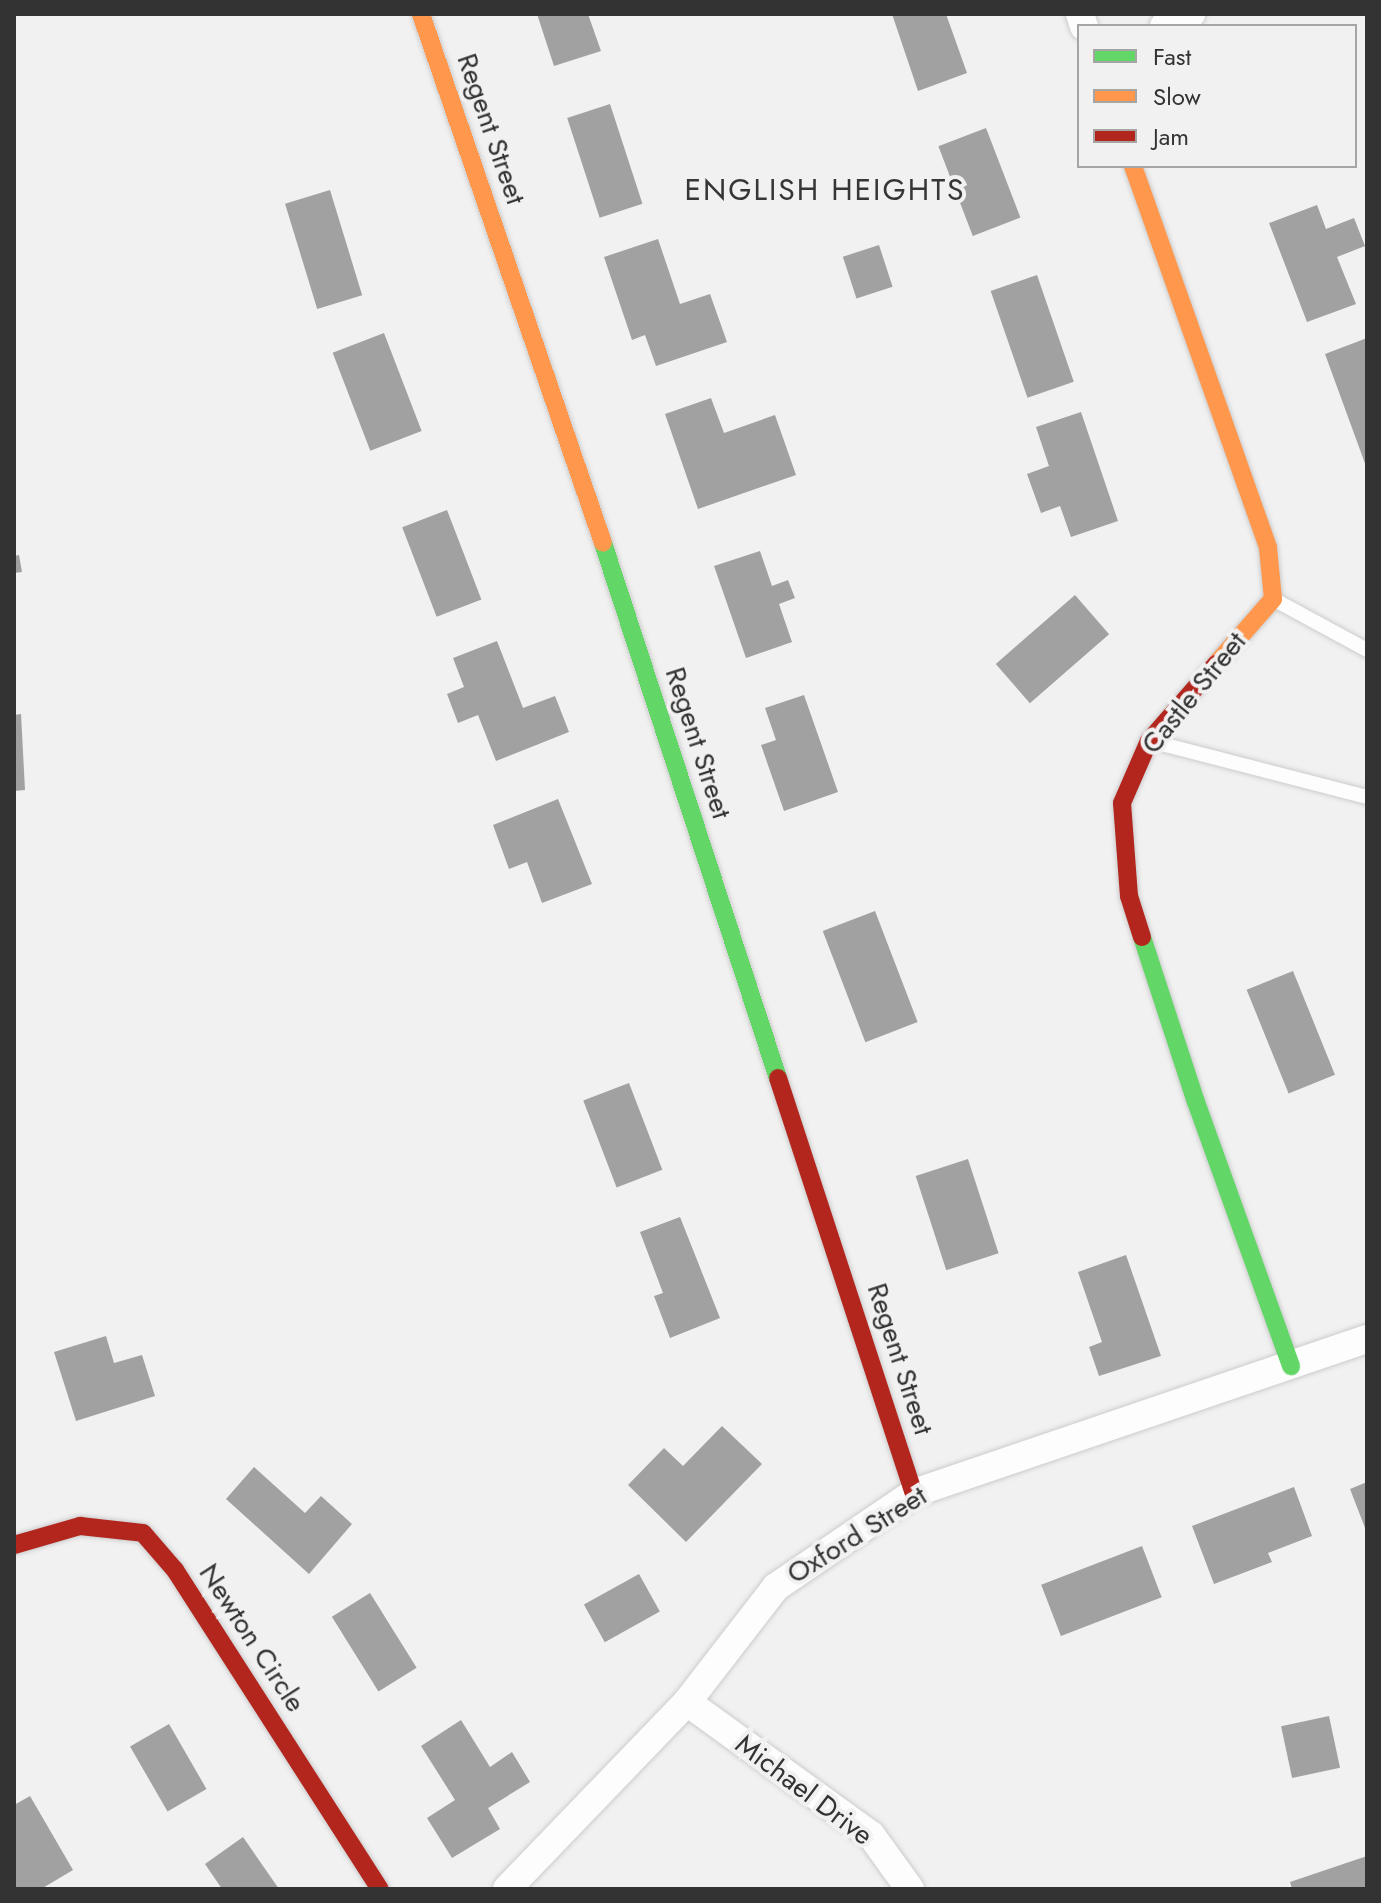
<!DOCTYPE html>
<style>
body{margin:0}
#map{position:relative;width:1381px;height:1903px;overflow:hidden;background:#f1f1f2;font-family:Jost,sans-serif}
div>[style]{position:absolute}
[style*='--x']{left:calc(var(--x)*1px);top:calc(var(--y)*1px);width:calc(var(--w)*1px);rotate:calc(var(--a)*1deg)}
.building>*{inset:0;background:#a1a1a2;transform-origin:0 0}
.roads{filter:drop-shadow(0 0 2px #ccc) drop-shadow(0 0 2px #ccc)}
.lane>*{height:14px;margin:-7px;padding:0 7px;transform-origin:7px;border-radius:7px;background:#fdfdfd}
.street>*{height:28px;margin:-14px;padding:0 14px;transform-origin:14px;border-radius:14px;background:#fdfdfd}
.fast>*{height:18px;margin:-9px;padding:0 9px;transform-origin:9px;border-radius:9px;background:#63d668}
.slow>*{height:18px;margin:-9px;padding:0 9px;transform-origin:9px;border-radius:9px;background:#ff974d}
.jam>*{height:18px;margin:-9px;padding:0 9px;transform-origin:9px;border-radius:9px;background:#b3261e}
span{translate:-50% -50%;white-space:nowrap;text-align:center;line-height:1.15;-webkit-text-stroke:8px #f1f1f2;paint-order:stroke}
.street-label{font-size:28px;color:#333334}
.neighbourhood-label{font-size:30px;color:#363637;letter-spacing:2px}
.frame{position:absolute;inset:0;border:16px solid #333334;pointer-events:none}
.legend{position:absolute;left:1077px;top:24px;width:280px;height:144px;box-sizing:border-box;background:#f1f1f2;border:2px solid #a5a5a6;margin:0;padding:10px 14px;list-style:none;font-size:24px;color:#333334}
.legend li{display:flex;align-items:center;gap:16px;height:40px}
.legend b{width:40px;border:2px solid #a5a5a6}
</style>
<div id="map">
<div class="building">
<div style="clip-path:polygon(537px 14px,588px 14px,601px 51px,554px 66px)"></div>
<div style="clip-path:polygon(892px 14px,946px 14px,967px 73px,918px 91px)"></div>
<div style="left:610px;top:104px;width:105px;height:45px;rotate:72deg"></div>
<div style="left:986px;top:128px;width:96px;height:51px;rotate:69deg"></div>
<div style="left:330px;top:190px;width:110px;height:47px;rotate:73deg"></div>
<div style="clip-path:polygon(1317px 205px,1326px 229px,1354px 218px,1365px 246px,1337px 257px,1356px 304px,1307px 322px,1269px 223px)"></div>
<div style="clip-path:polygon(658px 239px,680px 304px,710px 294px,727px 342px,656px 366px,645px 335px,632px 340px,604px 257px)"></div>
<div style="left:879px;top:245px;width:44px;height:38px;rotate:72deg"></div>
<div style="left:1037px;top:275px;width:113px;height:49px;rotate:71deg"></div>
<div style="left:384px;top:333px;width:105px;height:55px;rotate:69deg"></div>
<div style="clip-path:polygon(1367px 338px,1367px 469px,1325px 354px)"></div>
<div style="clip-path:polygon(711px 398px,724px 433px,775px 415px,796px 475px,698px 509px,665px 414px)"></div>
<div style="clip-path:polygon(1081px 412px,1118px 521px,1071px 537px,1060px 506px,1041px 513px,1027px 474px,1049px 466px,1036px 427px)"></div>
<div style="left:447px;top:510px;width:96px;height:48px;rotate:69deg"></div>
<div style="clip-path:polygon(760px 551px,772px 586px,788px 580px,795px 598px,779px 604px,792px 642px,746px 658px,714px 566px)"></div>
<div style="clip-path:polygon(19px 555px,22px 572px,14px 573px,14px 556px)"></div>
<div style="left:1075px;top:595px;width:52px;height:105px;rotate:49deg"></div>
<div style="clip-path:polygon(497px 641px,523px 708px,555px 696px,569px 732px,496px 761px,478px 715px,458px 723px,447px 694px,464px 687px,453px 658px)"></div>
<div style="clip-path:polygon(804px 695px,838px 792px,784px 811px,761px 745px,776px 740px,765px 708px)"></div>
<div style="clip-path:polygon(21px 714px,25px 790px,14px 791px,14px 715px)"></div>
<div style="clip-path:polygon(558px 799px,592px 884px,542px 903px,527px 862px,509px 869px,493px 825px)"></div>
<div style="left:875px;top:911px;width:119px;height:56px;rotate:69deg"></div>
<div style="left:1293px;top:971px;width:112px;height:50px;rotate:68deg"></div>
<div style="left:629px;top:1083px;width:93px;height:49px;rotate:69deg"></div>
<div style="left:968px;top:1159px;width:99px;height:55px;rotate:72deg"></div>
<div style="clip-path:polygon(680px 1217px,720px 1318px,670px 1338px,654px 1296px,663px 1293px,640px 1232px)"></div>
<div style="clip-path:polygon(1126px 1255px,1161px 1356px,1099px 1376px,1089px 1347px,1102px 1342px,1078px 1272px)"></div>
<div style="clip-path:polygon(106px 1336px,114px 1363px,142px 1355px,155px 1396px,76px 1421px,54px 1352px)"></div>
<div style="clip-path:polygon(722px 1426px,762px 1464px,686px 1542px,628px 1485px,664px 1448px,683px 1466px)"></div>
<div style="clip-path:polygon(254px 1467px,305px 1513px,321px 1496px,352px 1524px,309px 1574px,226px 1499px)"></div>
<div style="clip-path:polygon(1367px 1482px,1367px 1533px,1350px 1489px)"></div>
<div style="clip-path:polygon(1294px 1487px,1312px 1536px,1268px 1553px,1272px 1562px,1214px 1584px,1192px 1526px)"></div>
<div style="left:1142px;top:1546px;width:55px;height:108px;rotate:69deg"></div>
<div style="left:639px;top:1574px;width:43px;height:63px;rotate:61deg"></div>
<div style="left:370px;top:1593px;width:88px;height:45px;rotate:58deg"></div>
<div style="left:1329px;top:1716px;width:53px;height:49px;rotate:78deg"></div>
<div style="clip-path:polygon(461px 1720px,490px 1767px,512px 1752px,530px 1782px,488px 1808px,500px 1829px,452px 1858px,427px 1818px,455px 1800px,421px 1746px)"></div>
<div style="left:169px;top:1724px;width:75px;height:45px;rotate:60deg"></div>
<div style="clip-path:polygon(30px 1796px,73px 1870px,41px 1889px,14px 1889px,14px 1805px)"></div>
<div style="clip-path:polygon(243px 1837px,279px 1889px,222px 1889px,205px 1864px)"></div>
<div style="clip-path:polygon(1367px 1856px,1367px 1889px,1292px 1889px,1290px 1882px)"></div>
</div>
<div class="roads">
<div class="lane">
<div style="--x:1273;--y:599;--w:107;--a:28.5"></div>
<div style="--x:1154;--y:742;--w:220;--a:14.5"></div>
</div>
<div class="street">
<div style="--x:1080;--y:14;--w:13;--a:72"></div>
<div style="--x:1164;--y:26;--w:30;--a:-24"></div>
<div style="--x:687;--y:1702;--w:227;--a:35.9"></div>
<div style="--x:871;--y:1835;--w:67;--a:54.2"></div>
<div style="--x:507;--y:1889;--w:260;--a:-46.1"></div>
<div style="--x:687;--y:1702;--w:145;--a:-52.3"></div>
<div style="--x:776;--y:1587;--w:167;--a:-34.3"></div>
<div style="--x:914;--y:1493;--w:478;--a:-18.8"></div>
</div>
<div class="fast">
<div style="--x:603;--y:543;--w:563;--a:71.89"></div>
<div style="--x:1142;--y:937;--w:174;--a:71.9"></div>
<div style="--x:1196;--y:1102;--w:281;--a:70.2"></div>
</div>
<div class="slow">
<div style="--x:421;--y:14;--w:559;--a:71.01"></div>
<div style="--x:1133;--y:166;--w:405;--a:70.5"></div>
<div style="--x:1268;--y:548;--w:51;--a:84.4"></div>
<div style="--x:1273;--y:599;--w:85;--a:131.2"></div>
</div>
<div class="jam">
<div style="--x:1142;--y:937;--w:43;--a:-107.6"></div>
<div style="--x:1129;--y:896;--w:93;--a:-94.3"></div>
<div style="--x:1122;--y:803;--w:68;--a:-66.5"></div>
<div style="--x:1149;--y:741;--w:103;--a:-48.9"></div>
<div style="--x:778;--y:1078;--w:437;--a:71.9"></div>
<div style="--x:14;--y:1545;--w:69;--a:-16.1"></div>
<div style="--x:80;--y:1526;--w:63;--a:6.3"></div>
<div style="--x:143;--y:1533;--w:49;--a:49.1"></div>
<div style="--x:175;--y:1570;--w:379;--a:57.3"></div>
</div>
</div>
<div class="street-label">
<span style="left:491px;top:129px;rotate:71deg">Regent Street</span>
<span style="left:1194px;top:693px;rotate:-51deg">Castle Street</span>
<span style="left:698px;top:743px;rotate:72deg">Regent Street</span>
<span style="left:900px;top:1359px;rotate:72deg">Regent Street</span>
<span style="left:857px;top:1535px;rotate:-32deg">Oxford Street</span>
<span style="left:252px;top:1638px;rotate:57deg">Newton Circle</span>
<span style="left:804px;top:1790px;rotate:37deg">Michael Drive</span>
</div>
<div class="neighbourhood-label">
<span style="left:825px;top:190px">ENGLISH HEIGHTS</span>
</div>
<div class="frame"></div>
<ul class="legend">
<li><b style="height:10px;background:#63d668"></b>Fast</li>
<li><b style="height:10px;background:#ff974d"></b>Slow</li>
<li><b style="height:10px;background:#b3261e"></b>Jam</li>
</ul>
</div>
